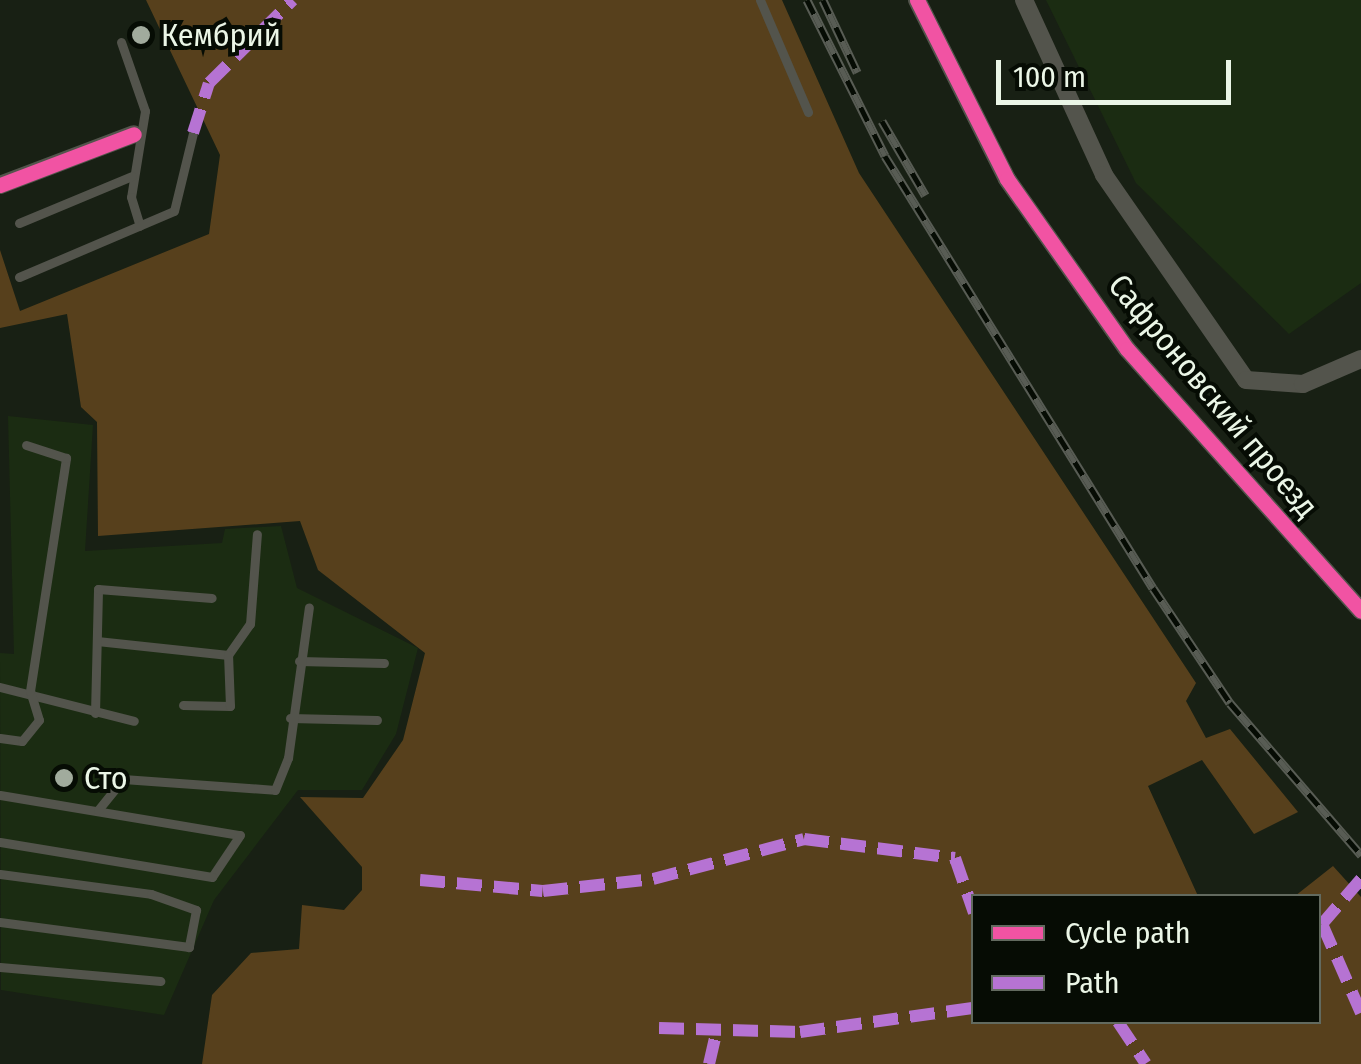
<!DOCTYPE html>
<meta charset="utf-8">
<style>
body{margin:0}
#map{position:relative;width:1361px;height:1064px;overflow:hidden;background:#182014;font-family:"Fira Sans Condensed",sans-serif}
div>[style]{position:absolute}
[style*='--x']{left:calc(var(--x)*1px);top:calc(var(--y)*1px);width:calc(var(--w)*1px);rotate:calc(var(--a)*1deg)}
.built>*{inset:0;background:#1b2c12}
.forest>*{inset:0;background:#57401c}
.service>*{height:9px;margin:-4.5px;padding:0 4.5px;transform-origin:4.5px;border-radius:4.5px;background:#53544c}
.minor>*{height:18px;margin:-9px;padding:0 9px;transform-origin:9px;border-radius:9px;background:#53544c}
.rail>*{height:9px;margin-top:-4.5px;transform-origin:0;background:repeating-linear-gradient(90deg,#060c04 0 15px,#585c54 0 30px);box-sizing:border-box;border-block:2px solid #585c54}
.quiet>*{height:12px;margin-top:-6px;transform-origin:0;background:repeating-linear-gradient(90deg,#b673d3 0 25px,transparent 0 37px)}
.cycleway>*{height:15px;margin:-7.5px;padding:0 7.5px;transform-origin:7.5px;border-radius:7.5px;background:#f153a3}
.dots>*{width:28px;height:28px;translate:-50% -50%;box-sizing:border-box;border:5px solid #060c04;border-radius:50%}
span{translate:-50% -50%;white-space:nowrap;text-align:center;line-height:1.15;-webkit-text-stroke:8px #060c04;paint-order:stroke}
.poi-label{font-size:32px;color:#ebf6e7}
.left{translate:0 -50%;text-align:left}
.street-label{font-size:32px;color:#ebf6e7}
.legend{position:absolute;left:971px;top:894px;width:350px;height:130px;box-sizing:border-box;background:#060c04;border:2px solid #626a5f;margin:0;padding:12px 18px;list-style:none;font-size:30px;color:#ebf6e7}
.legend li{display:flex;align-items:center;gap:20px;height:50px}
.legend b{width:50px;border:2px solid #626a5f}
.scale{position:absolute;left:996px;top:60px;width:235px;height:45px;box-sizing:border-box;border:5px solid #ebf6e7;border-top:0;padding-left:12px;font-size:30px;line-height:35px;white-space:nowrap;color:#ebf6e7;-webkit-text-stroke:8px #060c04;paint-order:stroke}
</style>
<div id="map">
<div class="built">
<div style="clip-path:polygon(1046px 0,1361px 0,1361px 283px,1289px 334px,1136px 183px)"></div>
<div style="clip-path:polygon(8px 416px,93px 425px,85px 551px,222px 543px,225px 529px,281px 526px,297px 588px,418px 648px,396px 734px,362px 790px,298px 790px,214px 900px,164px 1015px,1px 990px,0 653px,14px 654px)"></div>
</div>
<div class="forest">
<div style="clip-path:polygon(146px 0,782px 0,859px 173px,1196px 683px,1186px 701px,1206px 738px,1230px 729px,1298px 812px,1254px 834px,1202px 760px,1148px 786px,1198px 896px,974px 896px,974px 1022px,1318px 1022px,1318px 896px,1295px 896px,1333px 866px,1361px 897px,1361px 1064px,202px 1064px,212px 995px,251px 953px,299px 949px,302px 905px,344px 910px,362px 890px,362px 867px,300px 797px,363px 798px,403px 740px,425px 653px,318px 570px,300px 521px,98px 536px,97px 422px,81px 407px,67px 314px,0 328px,0 250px,20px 311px,209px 234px,220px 155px)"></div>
</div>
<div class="service">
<div style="--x:760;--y:0;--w:122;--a:66.8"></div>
<div style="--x:121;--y:42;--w:73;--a:70.8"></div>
<div style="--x:145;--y:111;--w:87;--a:99.2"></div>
<div style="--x:131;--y:197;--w:30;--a:73"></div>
<div style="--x:19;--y:223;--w:122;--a:-22.6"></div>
<div style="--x:19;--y:277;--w:168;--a:-23.1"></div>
<div style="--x:174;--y:211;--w:80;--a:-76.3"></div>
<div style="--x:97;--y:641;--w:132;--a:6.1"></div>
<div style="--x:228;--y:655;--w:38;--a:-55"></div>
<div style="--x:250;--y:624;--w:90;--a:-85.6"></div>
<div style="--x:299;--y:661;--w:85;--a:1.3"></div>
<div style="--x:0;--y:687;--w:138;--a:14.2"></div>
<div style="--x:183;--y:705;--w:47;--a:1.2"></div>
<div style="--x:230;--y:706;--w:51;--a:-92.2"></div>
<div style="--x:95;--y:713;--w:124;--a:-88.6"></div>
<div style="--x:98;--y:589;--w:114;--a:4.5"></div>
<div style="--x:290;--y:718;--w:87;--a:1.3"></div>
<div style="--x:0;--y:738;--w:22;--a:8"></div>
<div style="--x:22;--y:741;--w:27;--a:-51"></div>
<div style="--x:39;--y:720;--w:30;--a:-107"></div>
<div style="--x:30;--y:691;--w:236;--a:-81.2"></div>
<div style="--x:66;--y:458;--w:42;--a:-162"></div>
<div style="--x:0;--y:795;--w:243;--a:9.5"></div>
<div style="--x:240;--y:835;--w:50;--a:123.7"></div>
<div style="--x:212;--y:877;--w:215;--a:-170.6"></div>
<div style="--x:98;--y:810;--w:40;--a:-51"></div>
<div style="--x:123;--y:779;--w:152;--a:4.1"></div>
<div style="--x:275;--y:790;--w:35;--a:-68"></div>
<div style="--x:288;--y:758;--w:152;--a:-82.1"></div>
<div style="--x:0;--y:874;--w:152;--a:7.5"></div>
<div style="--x:151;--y:894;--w:48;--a:19.6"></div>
<div style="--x:196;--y:910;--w:38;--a:101"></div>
<div style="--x:189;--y:947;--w:191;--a:-172.5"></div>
<div style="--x:0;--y:967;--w:161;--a:5"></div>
</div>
<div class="minor">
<div style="--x:917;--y:0;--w:200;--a:63.3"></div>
<div style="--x:1007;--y:179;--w:208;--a:54.8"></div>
<div style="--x:1127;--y:349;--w:351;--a:48.2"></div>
<div style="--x:1024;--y:0;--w:192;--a:65.4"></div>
<div style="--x:1104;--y:175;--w:249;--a:55.3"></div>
<div style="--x:1246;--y:380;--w:57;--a:4"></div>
<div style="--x:1303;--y:384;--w:63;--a:-23.3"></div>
<div style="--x:0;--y:185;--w:143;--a:-20.8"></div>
</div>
<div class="rail">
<div style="--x:807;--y:0;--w:174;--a:63.4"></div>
<div style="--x:885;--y:156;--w:508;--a:58.19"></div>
<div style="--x:1153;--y:588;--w:138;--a:56.2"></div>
<div style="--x:1230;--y:703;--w:201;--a:49.2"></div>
<div style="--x:823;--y:0;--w:80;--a:64.7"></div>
<div style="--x:882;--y:121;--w:86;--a:59.8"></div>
</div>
<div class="quiet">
<div style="--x:193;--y:133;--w:52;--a:-72.3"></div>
<div style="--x:209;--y:83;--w:118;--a:-44.7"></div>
<div style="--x:1361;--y:879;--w:60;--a:130.9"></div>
<div style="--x:1322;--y:924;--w:97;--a:66.3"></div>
<div style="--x:420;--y:880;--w:123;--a:5.1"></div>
<div style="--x:543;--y:891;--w:111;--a:-6.2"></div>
<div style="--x:653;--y:879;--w:156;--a:-14.8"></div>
<div style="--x:804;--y:839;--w:152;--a:7.2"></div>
<div style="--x:955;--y:858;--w:58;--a:70.9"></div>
<div style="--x:1118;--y:1022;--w:50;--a:56.3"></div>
<div style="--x:659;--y:1028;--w:141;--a:1.6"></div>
<div style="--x:800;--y:1032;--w:176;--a:-7.9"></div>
<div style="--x:709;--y:1064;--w:35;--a:-77"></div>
</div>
<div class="cycleway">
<div style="--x:917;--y:0;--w:200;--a:63.3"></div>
<div style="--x:1007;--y:179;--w:208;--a:54.8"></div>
<div style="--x:1127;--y:349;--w:351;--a:48.2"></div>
<div style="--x:0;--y:185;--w:143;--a:-20.8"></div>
</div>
<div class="dots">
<div style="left:141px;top:35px;background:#a1ab9d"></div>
<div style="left:64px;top:778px;background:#a1ab9d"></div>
</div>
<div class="poi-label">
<span class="left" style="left:161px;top:35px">Кембрий</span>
<span class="left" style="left:84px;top:778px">Сто</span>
</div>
<div class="street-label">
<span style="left:1213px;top:396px;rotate:50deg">Сафроновский проезд</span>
</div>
<ul class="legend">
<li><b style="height:12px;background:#f153a3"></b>Cycle path</li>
<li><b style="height:12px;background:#b673d3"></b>Path</li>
</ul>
<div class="scale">100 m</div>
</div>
